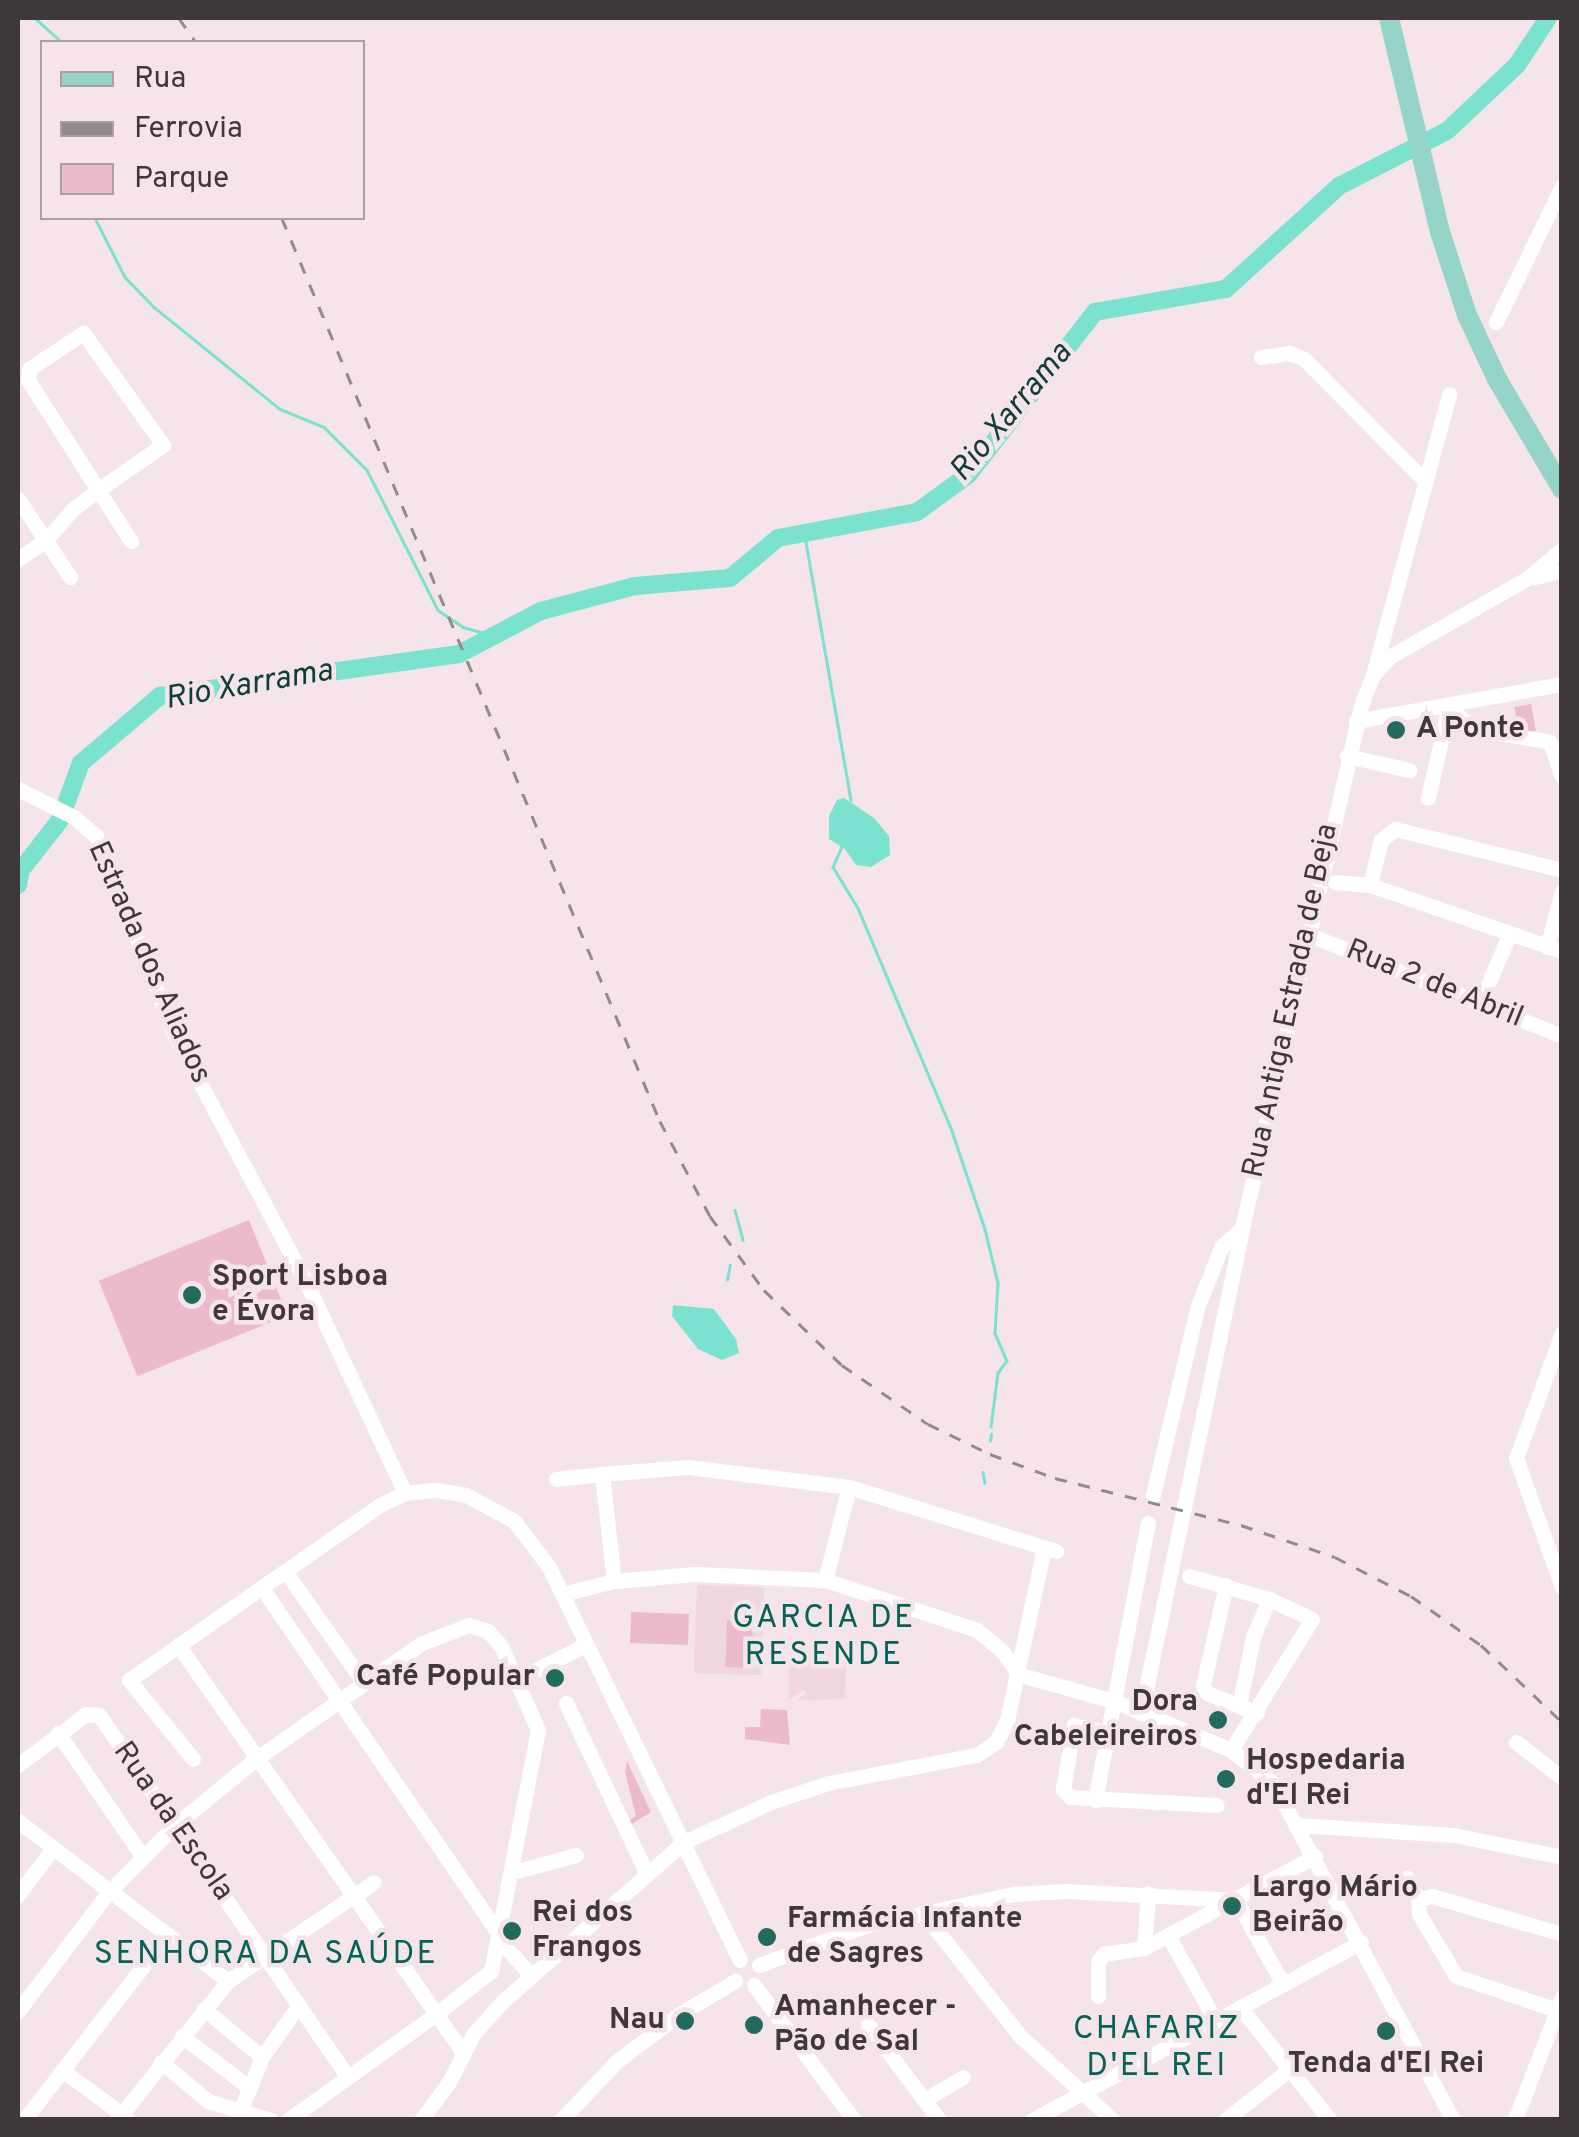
<!DOCTYPE html>
<meta charset="utf-8">
<style>
body{margin:0}
#map{position:relative;width:1579px;height:2137px;overflow:hidden;background:#f5e4ea;font-family:Overpass,sans-serif}
div>[style]{position:absolute}
[style*='--x']{left:calc(var(--x)*1px);top:calc(var(--y)*1px);width:calc(var(--w)*1px);rotate:calc(var(--a)*1deg)}
.built>*{inset:0;background:#efd6df;transform-origin:0 0}
.green>*{inset:0;background:#ecbacd;transform-origin:0 0}
.water>*{inset:0;background:#7ae2cf}
.stream>*{height:2.5px;margin:-1.25px;padding:0 1.25px;transform-origin:1.25px;border-radius:1.25px;background:#7ae2cf}
.river>*{height:18px;margin:-9px;padding:0 9px;transform-origin:9px;border-radius:9px;background:#7ae2cf}
.minor>*{height:15px;margin:-7.5px;padding:0 7.5px;transform-origin:7.5px;border-radius:7.5px;background:#fff}
.major>*{height:20px;margin:-10px;padding:0 10px;transform-origin:10px;border-radius:10px;background:#94d4c9}
.rail>*{height:2.5px;margin-top:-1.25px;transform-origin:0;background:repeating-linear-gradient(90deg,#94898d 0 12px,transparent 0 24px)}
.dots>*{width:28px;height:28px;translate:-50% -50%;box-sizing:border-box;border:5px solid #f5e4ea;border-radius:50%}
span{translate:-50% -50%;white-space:nowrap;text-align:center;line-height:1.15;-webkit-text-stroke:9px #f5e4ea;paint-order:stroke}
.poi-label{font-size:30px;color:#3e383a;font-weight:700}
.left{translate:0 -50%;text-align:left}
.right{translate:-100% -50%;text-align:right}
.street-label{font-size:30px;color:#3e383a}
.water-label{font-size:32px;color:#0d3e37;font-style:italic}
.neighbourhood-label{font-size:32px;color:#036357;letter-spacing:2.5px}
.frame{position:absolute;inset:0;border:20px solid #3e383a;pointer-events:none}
.legend{position:absolute;left:40px;top:40px;width:325px;height:180px;box-sizing:border-box;background:#f5e4ea;border:2px solid #ac9fa4;margin:0;padding:12px 18px;list-style:none;font-size:30px;color:#3e383a}
.legend li{display:flex;align-items:center;gap:20px;height:50px}
.legend b{width:50px;border:2px solid #ac9fa4}
</style>
<div id="map">
<div class="built">
<div style="left:697px;top:1585px;width:67px;height:88px;rotate:2deg"></div>
<div style="clip-path:polygon(827px 1650px,839px 1665px,846px 1665px,845px 1699px,797px 1700px,806px 1694px,804px 1690px,789px 1699px,789px 1651px)"></div>
</div>
<div class="green">
<div style="left:1531px;top:704px;width:27px;height:17px;rotate:80deg"></div>
<div style="left:249px;top:1220px;width:103px;height:162px;rotate:68deg"></div>
<div style="left:631px;top:1612px;width:58px;height:31px;rotate:2deg"></div>
<div style="left:727px;top:1620px;width:26px;height:47px;rotate:2deg"></div>
<div style="clip-path:polygon(761px 1709px,787px 1710px,790px 1745px,745px 1739px,745px 1727px,760px 1727px)"></div>
<div style="clip-path:polygon(627px 1761px,651px 1812px,630px 1825px,628px 1821px,636px 1816px,625px 1772px)"></div>
</div>
<div class="water">
<div style="clip-path:polygon(844px 798px,874px 818px,889px 836px,890px 855px,871px 867px,856px 865px,845px 849px,829px 839px,829px 816px,837px 800px)"></div>
<div style="clip-path:polygon(673px 1305px,714px 1309px,736px 1339px,739px 1353px,722px 1360px,698px 1349px,672px 1316px)"></div>
</div>
<div class="stream">
<div style="--x:35;--y:18;--w:36;--a:42"></div>
<div style="--x:95;--y:218;--w:66;--a:63"></div>
<div style="--x:125;--y:277;--w:42;--a:46"></div>
<div style="--x:154;--y:307;--w:162;--a:39"></div>
<div style="--x:280;--y:409;--w:48;--a:22.2"></div>
<div style="--x:324;--y:427;--w:61;--a:45"></div>
<div style="--x:367;--y:470;--w:157;--a:63.1"></div>
<div style="--x:438;--y:610;--w:30;--a:34"></div>
<div style="--x:463;--y:627;--w:35;--a:16"></div>
<div style="--x:813;--y:532;--w:12;--a:125"></div>
<div style="--x:806;--y:542;--w:262;--a:80.1"></div>
<div style="--x:842;--y:847;--w:22;--a:114"></div>
<div style="--x:833;--y:867;--w:48;--a:58.6"></div>
<div style="--x:858;--y:908;--w:242;--a:67.1"></div>
<div style="--x:952;--y:1131;--w:103;--a:71.4"></div>
<div style="--x:985;--y:1229;--w:56;--a:76.5"></div>
<div style="--x:998;--y:1283;--w:50;--a:93.4"></div>
<div style="--x:995;--y:1333;--w:30;--a:67"></div>
<div style="--x:1007;--y:1361;--w:15;--a:127"></div>
<div style="--x:998;--y:1373;--w:54;--a:97.4"></div>
<div style="--x:735;--y:1210;--w:31;--a:75"></div>
<div style="--x:727;--y:1280;--w:15;--a:-79"></div>
<div style="--x:990;--y:1441;--w:7;--a:-82"></div>
<div style="--x:983;--y:1472;--w:11;--a:80"></div>
</div>
<div class="river">
<div style="--x:18;--y:885;--w:15;--a:-79"></div>
<div style="--x:21;--y:870;--w:63;--a:-52"></div>
<div style="--x:60;--y:820;--w:61;--a:-69.8"></div>
<div style="--x:81;--y:763;--w:104;--a:-40.3"></div>
<div style="--x:160;--y:696;--w:302;--a:-8"></div>
<div style="--x:459;--y:654;--w:93;--a:-27.7"></div>
<div style="--x:541;--y:611;--w:97;--a:-14.9"></div>
<div style="--x:635;--y:586;--w:95;--a:-4.8"></div>
<div style="--x:730;--y:578;--w:62;--a:-39.8"></div>
<div style="--x:778;--y:538;--w:141;--a:-10.6"></div>
<div style="--x:917;--y:512;--w:63;--a:-36"></div>
<div style="--x:968;--y:475;--w:207;--a:-52.1"></div>
<div style="--x:1095;--y:312;--w:133;--a:-10"></div>
<div style="--x:1226;--y:289;--w:153;--a:-42.3"></div>
<div style="--x:1339;--y:186;--w:121;--a:-27"></div>
<div style="--x:1447;--y:131;--w:96;--a:-43.3"></div>
<div style="--x:1517;--y:65;--w:56;--a:-56.6"></div>
</div>
<div class="minor">
<div style="--x:1496;--y:322;--w:151;--a:-64.1"></div>
<div style="--x:1261;--y:357;--w:29;--a:-8"></div>
<div style="--x:1290;--y:353;--w:15;--a:23"></div>
<div style="--x:1304;--y:359;--w:173;--a:45.2"></div>
<div style="--x:18;--y:499;--w:94;--a:56.3"></div>
<div style="--x:18;--y:559;--w:34;--a:-34"></div>
<div style="--x:46;--y:540;--w:41;--a:-48.9"></div>
<div style="--x:73;--y:509;--w:31;--a:-37"></div>
<div style="--x:98;--y:490;--w:79;--a:-34.7"></div>
<div style="--x:163;--y:445;--w:138;--a:-125.5"></div>
<div style="--x:83;--y:333;--w:65;--a:146.3"></div>
<div style="--x:29;--y:369;--w:11;--a:95"></div>
<div style="--x:28;--y:380;--w:130;--a:57.5"></div>
<div style="--x:98;--y:490;--w:61;--a:57.1"></div>
<div style="--x:1535;--y:577;--w:28;--a:-13"></div>
<div style="--x:1374;--y:671;--w:287;--a:-74.8"></div>
<div style="--x:1449;--y:706;--w:20;--a:45"></div>
<div style="--x:1463;--y:720;--w:23;--a:25"></div>
<div style="--x:1484;--y:730;--w:67;--a:10.3"></div>
<div style="--x:1550;--y:742;--w:36;--a:71"></div>
<div style="--x:1356;--y:721;--w:209;--a:-10.2"></div>
<div style="--x:1347;--y:756;--w:64;--a:12.7"></div>
<div style="--x:18;--y:789;--w:63;--a:26.6"></div>
<div style="--x:74;--y:817;--w:29;--a:41"></div>
<div style="--x:96;--y:836;--w:213;--a:68.5"></div>
<div style="--x:174;--y:1034;--w:283;--a:62"></div>
<div style="--x:307;--y:1284;--w:231;--a:64.9"></div>
<div style="--x:1428;--y:798;--w:94;--a:-77.1"></div>
<div style="--x:1335;--y:882;--w:35;--a:5"></div>
<div style="--x:1370;--y:885;--w:203;--a:19"></div>
<div style="--x:1370;--y:885;--w:46;--a:-76.3"></div>
<div style="--x:1381;--y:840;--w:18;--a:-38"></div>
<div style="--x:1395;--y:829;--w:172;--a:13.8"></div>
<div style="--x:1307;--y:934;--w:275;--a:21.8"></div>
<div style="--x:1547;--y:947;--w:58;--a:-75"></div>
<div style="--x:1480;--y:1003;--w:76;--a:-66.8"></div>
<div style="--x:1562;--y:1333;--w:133;--a:110.2"></div>
<div style="--x:1516;--y:1458;--w:137;--a:70.4"></div>
<div style="--x:556;--y:1479;--w:46;--a:-6.2"></div>
<div style="--x:1153;--y:1495;--w:195;--a:-76.7"></div>
<div style="--x:1198;--y:1305;--w:64;--a:-67.9"></div>
<div style="--x:1222;--y:1246;--w:27;--a:-42"></div>
<div style="--x:285;--y:1571;--w:137;--a:54.8"></div>
<div style="--x:1189;--y:1576;--w:83;--a:16"></div>
<div style="--x:1269;--y:1599;--w:47;--a:24.9"></div>
<div style="--x:1312;--y:1619;--w:154;--a:121.7"></div>
<div style="--x:825;--y:1580;--w:96;--a:-75.5"></div>
<div style="--x:614;--y:1581;--w:108;--a:-96.4"></div>
<div style="--x:602;--y:1474;--w:86;--a:-4.7"></div>
<div style="--x:688;--y:1467;--w:162;--a:7.1"></div>
<div style="--x:849;--y:1487;--w:217;--a:17.2"></div>
<div style="--x:1226;--y:1585;--w:103;--a:103"></div>
<div style="--x:1203;--y:1685;--w:9;--a:63"></div>
<div style="--x:1207;--y:1693;--w:54;--a:21.8"></div>
<div style="--x:262;--y:1588;--w:422;--a:55.6"></div>
<div style="--x:562;--y:1594;--w:54;--a:-14"></div>
<div style="--x:614;--y:1581;--w:81;--a:-4.9"></div>
<div style="--x:695;--y:1574;--w:130;--a:2.6"></div>
<div style="--x:825;--y:1580;--w:160;--a:18.2"></div>
<div style="--x:977;--y:1630;--w:34;--a:40"></div>
<div style="--x:1003;--y:1652;--w:24;--a:55"></div>
<div style="--x:178;--y:1645;--w:450;--a:55"></div>
<div style="--x:436;--y:2014;--w:182;--a:144.4"></div>
<div style="--x:1017;--y:1674;--w:101;--a:15.6"></div>
<div style="--x:1114;--y:1701;--w:127;--a:22.7"></div>
<div style="--x:1231;--y:1750;--w:53;--a:38.2"></div>
<div style="--x:1273;--y:1783;--w:382;--a:61.9"></div>
<div style="--x:518;--y:1679;--w:77;--a:-26.9"></div>
<div style="--x:566;--y:1703;--w:187;--a:64.7"></div>
<div style="--x:1239;--y:1706;--w:70;--a:-78.5"></div>
<div style="--x:1253;--y:1637;--w:41;--a:-67.2"></div>
<div style="--x:1141;--y:1713;--w:495;--a:-78.2"></div>
<div style="--x:1242;--y:1228;--w:540;--a:-77.15"></div>
<div style="--x:1362;--y:702;--w:29;--a:-68"></div>
<div style="--x:1373;--y:675;--w:26;--a:-47"></div>
<div style="--x:1391;--y:656;--w:155;--a:-29.7"></div>
<div style="--x:1526;--y:579;--w:47;--a:-39.8"></div>
<div style="--x:58;--y:1733;--w:150;--a:55.6"></div>
<div style="--x:1108;--y:1733;--w:35;--a:-167"></div>
<div style="--x:1074;--y:1725;--w:65;--a:99.8"></div>
<div style="--x:1063;--y:1789;--w:11;--a:49"></div>
<div style="--x:1070;--y:1797;--w:147;--a:3.1"></div>
<div style="--x:1516;--y:1742;--w:58;--a:38"></div>
<div style="--x:193;--y:1759;--w:102;--a:-129"></div>
<div style="--x:129;--y:1680;--w:306;--a:-34.9"></div>
<div style="--x:380;--y:1505;--w:28;--a:-26"></div>
<div style="--x:405;--y:1493;--w:31;--a:-6"></div>
<div style="--x:436;--y:1490;--w:30;--a:9"></div>
<div style="--x:466;--y:1495;--w:55;--a:28.4"></div>
<div style="--x:514;--y:1521;--w:58;--a:52.7"></div>
<div style="--x:549;--y:1567;--w:437;--a:64.1"></div>
<div style="--x:18;--y:1765;--w:85;--a:-36.9"></div>
<div style="--x:86;--y:1714;--w:13;--a:4"></div>
<div style="--x:99;--y:1715;--w:439;--a:55.5"></div>
<div style="--x:1095;--y:1800;--w:282;--a:-79.2"></div>
<div style="--x:18;--y:1821;--w:264;--a:37.3"></div>
<div style="--x:1299;--y:1825;--w:155;--a:3.7"></div>
<div style="--x:1454;--y:1835;--w:110;--a:11.5"></div>
<div style="--x:513;--y:1872;--w:65;--a:-15.1"></div>
<div style="--x:1407;--y:1878;--w:24;--a:62"></div>
<div style="--x:1418;--y:1899;--w:15;--a:86"></div>
<div style="--x:1419;--y:1914;--w:72;--a:59.2"></div>
<div style="--x:1456;--y:1976;--w:107;--a:18.6"></div>
<div style="--x:18;--y:1895;--w:59;--a:-53.3"></div>
<div style="--x:1418;--y:1899;--w:14;--a:-12"></div>
<div style="--x:1432;--y:1896;--w:135;--a:16.3"></div>
<div style="--x:1236;--y:1900;--w:96;--a:60.8"></div>
<div style="--x:923;--y:1913;--w:158;--a:51.7"></div>
<div style="--x:1021;--y:2037;--w:124;--a:42.1"></div>
<div style="--x:1168;--y:1935;--w:97;--a:61.1"></div>
<div style="--x:499;--y:1940;--w:47;--a:47.6"></div>
<div style="--x:1144;--y:1948;--w:55;--a:-85.8"></div>
<div style="--x:759;--y:1965;--w:113;--a:-20.2"></div>
<div style="--x:865;--y:1926;--w:151;--a:-12.2"></div>
<div style="--x:1013;--y:1894;--w:53;--a:-3.2"></div>
<div style="--x:1066;--y:1891;--w:170;--a:3"></div>
<div style="--x:754;--y:1985;--w:168;--a:53.5"></div>
<div style="--x:1098;--y:1996;--w:34;--a:-90"></div>
<div style="--x:1098;--y:1962;--w:9;--a:-58"></div>
<div style="--x:1103;--y:1954;--w:41;--a:-8.3"></div>
<div style="--x:1144;--y:1948;--w:194;--a:-28.3"></div>
<div style="--x:1240;--y:2007;--w:144;--a:51.5"></div>
<div style="--x:204;--y:2009;--w:75;--a:39.6"></div>
<div style="--x:18;--y:2011;--w:148;--a:-52.7"></div>
<div style="--x:108;--y:1893;--w:95;--a:-45.4"></div>
<div style="--x:175;--y:1825;--w:106;--a:-39.3"></div>
<div style="--x:257;--y:1758;--w:201;--a:-34.9"></div>
<div style="--x:422;--y:1643;--w:50;--a:-21"></div>
<div style="--x:469;--y:1625;--w:20;--a:18"></div>
<div style="--x:488;--y:1631;--w:20;--a:49"></div>
<div style="--x:501;--y:1646;--w:92;--a:66.2"></div>
<div style="--x:538;--y:1730;--w:246;--a:101"></div>
<div style="--x:491;--y:1971;--w:70;--a:142"></div>
<div style="--x:436;--y:2014;--w:45;--a:54.9"></div>
<div style="--x:868;--y:2025;--w:119;--a:53.2"></div>
<div style="--x:182;--y:2036;--w:82;--a:37.6"></div>
<div style="--x:161;--y:2062;--w:61;--a:39.7"></div>
<div style="--x:208;--y:2101;--w:66;--a:16.8"></div>
<div style="--x:62;--y:2070;--w:81;--a:36.4"></div>
<div style="--x:924;--y:2100;--w:45;--a:-30.5"></div>
<div style="--x:241;--y:2109;--w:56;--a:-68"></div>
<div style="--x:262;--y:2057;--w:64;--a:-54.6"></div>
<div style="--x:24;--y:2120;--w:234;--a:-52.3"></div>
<div style="--x:117;--y:2120;--w:178;--a:-51.4"></div>
<div style="--x:228;--y:1981;--w:176;--a:-34.1"></div>
<div style="--x:421;--y:2120;--w:47;--a:-53.6"></div>
<div style="--x:449;--y:2082;--w:55;--a:-63"></div>
<div style="--x:474;--y:2033;--w:43;--a:-47.8"></div>
<div style="--x:503;--y:2001;--w:241;--a:-41.3"></div>
<div style="--x:684;--y:1842;--w:96;--a:-24.7"></div>
<div style="--x:771;--y:1802;--w:60;--a:-18.4"></div>
<div style="--x:828;--y:1783;--w:151;--a:-10.7"></div>
<div style="--x:976;--y:1755;--w:24;--a:-33"></div>
<div style="--x:996;--y:1742;--w:25;--a:-63"></div>
<div style="--x:1007;--y:1720;--w:177;--a:-77.9"></div>
<div style="--x:561;--y:2120;--w:81;--a:-46.5"></div>
<div style="--x:617;--y:2061;--w:80;--a:-36.9"></div>
<div style="--x:681;--y:2013;--w:63;--a:-30.7"></div>
<div style="--x:1032;--y:2120;--w:374;--a:-28.4"></div>
<div style="--x:1225;--y:2120;--w:83;--a:-38.1"></div>
<div style="--x:1515;--y:2120;--w:132;--a:-69.1"></div>
</div>
<div class="major">
<div style="--x:1389;--y:18;--w:220;--a:76.6"></div>
<div style="--x:1440;--y:232;--w:87;--a:72"></div>
<div style="--x:1467;--y:315;--w:71;--a:64.9"></div>
<div style="--x:1497;--y:379;--w:128;--a:59.4"></div>
</div>
<div class="rail">
<div style="--x:179;--y:18;--w:29;--a:55"></div>
<div style="--x:282;--y:218;--w:979;--a:67.29"></div>
<div style="--x:660;--y:1121;--w:107;--a:62.2"></div>
<div style="--x:710;--y:1216;--w:92;--a:53.9"></div>
<div style="--x:764;--y:1290;--w:108;--a:43.9"></div>
<div style="--x:842;--y:1365;--w:104;--a:34.5"></div>
<div style="--x:928;--y:1424;--w:69;--a:25.8"></div>
<div style="--x:990;--y:1454;--w:69;--a:20.3"></div>
<div style="--x:1055;--y:1478;--w:192;--a:14.2"></div>
<div style="--x:1241;--y:1525;--w:99;--a:18.8"></div>
<div style="--x:1335;--y:1557;--w:85;--a:27.2"></div>
<div style="--x:1411;--y:1596;--w:85;--a:35"></div>
<div style="--x:1481;--y:1645;--w:112;--a:43.5"></div>
</div>
<div class="dots">
<div style="left:1396px;top:730px;background:#22695e"></div>
<div style="left:192px;top:1295px;background:#22695e"></div>
<div style="left:555px;top:1678px;background:#22695e"></div>
<div style="left:1218px;top:1720px;background:#22695e"></div>
<div style="left:1226px;top:1779px;background:#22695e"></div>
<div style="left:1232px;top:1906px;background:#22695e"></div>
<div style="left:512px;top:1931px;background:#22695e"></div>
<div style="left:767px;top:1937px;background:#22695e"></div>
<div style="left:685px;top:2021px;background:#22695e"></div>
<div style="left:754px;top:2025px;background:#22695e"></div>
<div style="left:1386px;top:2031px;background:#22695e"></div>
</div>
<div class="poi-label">
<span class="left" style="left:1416px;top:730px">A Ponte</span>
<span class="left" style="left:212px;top:1295px">Sport Lisboa<br>e Évora</span>
<span class="right" style="left:535px;top:1678px">Café Popular</span>
<span class="right" style="left:1198px;top:1720px">Dora<br>Cabeleireiros</span>
<span class="left" style="left:1246px;top:1779px">Hospedaria<br>d'El Rei</span>
<span class="left" style="left:1252px;top:1906px">Largo Mário<br>Beirão</span>
<span class="left" style="left:532px;top:1931px">Rei dos<br>Frangos</span>
<span class="left" style="left:787px;top:1937px">Farmácia Infante<br>de Sagres</span>
<span class="left" style="left:774px;top:2025px">Amanhecer -<br>Pão de Sal</span>
<span class="right" style="left:665px;top:2021px">Nau</span>
<span style="left:1386px;top:2065px">Tenda d'El Rei</span>
</div>
<div class="street-label">
<span style="left:148px;top:963px;rotate:66deg">Estrada dos Aliados</span>
<span style="left:1434px;top:985px;rotate:22deg">Rua 2 de Abril</span>
<span style="left:1292px;top:1001px;rotate:-78deg">Rua Antiga Estrada de Beja</span>
<span style="left:172px;top:1822px;rotate:55deg">Rua da Escola</span>
</div>
<div class="water-label">
<span style="left:1012px;top:413px;rotate:-50deg">Rio Xarrama</span>
<span style="left:249px;top:686px;rotate:-10deg">Rio Xarrama</span>
</div>
<div class="neighbourhood-label">
<span style="left:824px;top:1638px">GARCIA DE<br>RESENDE</span>
<span style="left:266px;top:1955px">SENHORA DA SAÚDE</span>
<span style="left:1157px;top:2049px">CHAFARIZ<br>D'EL REI</span>
</div>
<div class="frame"></div>
<ul class="legend">
<li><b style="height:12px;background:#94d4c9"></b>Rua</li>
<li><b style="height:12px;background:#94898d"></b>Ferrovia</li>
<li><b style="height:28px;background:#ecbacd"></b>Parque</li>
</ul>
</div>
